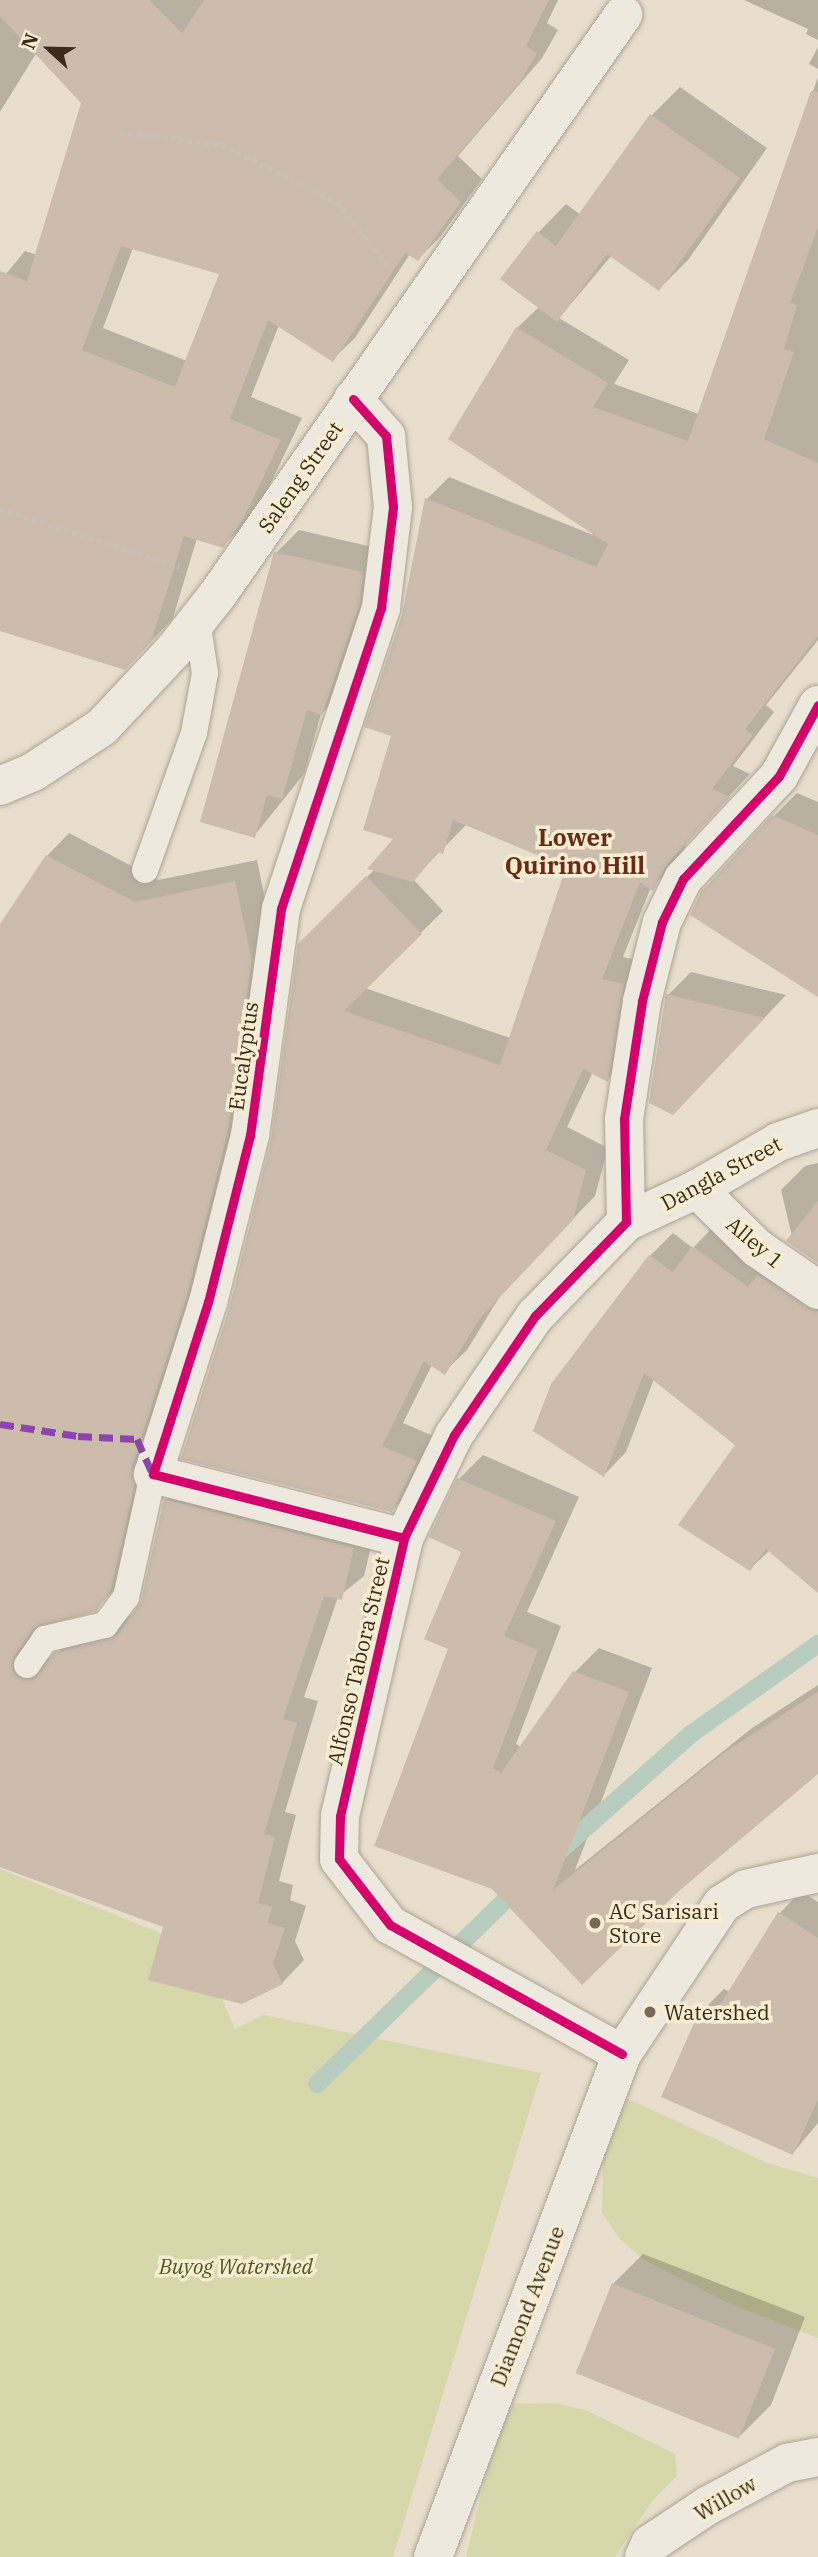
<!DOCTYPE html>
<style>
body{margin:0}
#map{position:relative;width:818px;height:2557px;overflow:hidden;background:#e7decb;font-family:"IBM Plex Serif",serif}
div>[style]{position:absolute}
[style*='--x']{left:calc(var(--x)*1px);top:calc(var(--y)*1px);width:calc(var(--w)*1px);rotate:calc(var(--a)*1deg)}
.green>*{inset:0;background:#d7d7ac}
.shadow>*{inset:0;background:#0003}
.stream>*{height:18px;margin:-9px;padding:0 9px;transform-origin:9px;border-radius:9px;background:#b8ccbf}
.building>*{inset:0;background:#cbbcac;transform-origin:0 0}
.path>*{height:4.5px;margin-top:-2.25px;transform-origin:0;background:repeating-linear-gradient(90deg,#c7c0b5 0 5px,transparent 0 8.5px)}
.roads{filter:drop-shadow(0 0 2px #aca395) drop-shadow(0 0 2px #aca395)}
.lane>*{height:26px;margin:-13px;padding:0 13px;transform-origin:13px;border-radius:13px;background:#eee9de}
.street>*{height:38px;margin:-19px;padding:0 19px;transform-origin:19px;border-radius:19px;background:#eee9de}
.secondary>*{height:38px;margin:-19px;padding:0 19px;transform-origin:19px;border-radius:19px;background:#eee9de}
.quiet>*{height:7px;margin-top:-3.5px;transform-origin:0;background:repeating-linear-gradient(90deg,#8e44ad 0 14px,transparent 0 21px)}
.cycleway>*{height:9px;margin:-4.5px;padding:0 4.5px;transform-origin:4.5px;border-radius:4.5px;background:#d6006c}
.dots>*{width:19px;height:19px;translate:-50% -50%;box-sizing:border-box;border:4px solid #f8edd1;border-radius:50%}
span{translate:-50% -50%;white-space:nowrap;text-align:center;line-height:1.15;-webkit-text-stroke:7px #f8edd1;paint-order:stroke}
.street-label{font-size:21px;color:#3b2b1c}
.poi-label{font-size:21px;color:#3b2b1c}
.left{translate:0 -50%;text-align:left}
.park-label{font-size:21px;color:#4b5921;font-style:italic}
.quarter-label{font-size:24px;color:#6b2918;font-weight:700}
.north{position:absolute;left:14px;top:14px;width:70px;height:70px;-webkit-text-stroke:5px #f8edd1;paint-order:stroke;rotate:292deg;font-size:19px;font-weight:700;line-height:28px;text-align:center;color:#3b2b1c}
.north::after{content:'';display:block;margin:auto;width:24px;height:32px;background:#3b2b1c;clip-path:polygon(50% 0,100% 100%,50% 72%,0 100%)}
</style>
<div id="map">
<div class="green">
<div style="clip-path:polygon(0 1869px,200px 1949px,235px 2029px,264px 2015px,541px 2073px,393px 2557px,0 2557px)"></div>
<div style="clip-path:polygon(622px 2096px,767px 2163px,818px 2178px,818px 2338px,728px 2303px,644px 2260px,620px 2239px,602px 2213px,603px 2159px)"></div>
<div style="clip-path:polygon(555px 2403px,588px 2411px,675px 2454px,677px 2476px,652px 2501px,615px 2557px,466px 2557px,503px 2404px)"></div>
</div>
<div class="shadow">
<div style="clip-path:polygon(0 0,69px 0,0 112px)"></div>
<div style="clip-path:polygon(evenodd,115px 0,558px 0,547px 23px,558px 30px,542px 58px,458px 156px,482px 179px,440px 237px,418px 259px,410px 254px,355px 338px,332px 360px,279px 325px,251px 397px,302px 418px,264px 497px,245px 524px,223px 546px,197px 538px,173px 618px,147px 646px,0 629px,0 281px,25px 251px,37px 255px,115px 0,133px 248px,221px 273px,187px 361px,103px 328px,133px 248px)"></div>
<div style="clip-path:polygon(744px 0,818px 0,818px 40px,806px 34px,808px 29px)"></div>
<div style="clip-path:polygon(818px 47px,818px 69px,809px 64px)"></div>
<div style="clip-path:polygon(evenodd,818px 77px,818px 640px,766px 705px,774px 712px,733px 766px,750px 774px,689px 839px,675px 866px,651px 887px,623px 957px,645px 962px,630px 1057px,607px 1080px,593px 1072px,567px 1127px,608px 1148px,595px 1196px,502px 1293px,467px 1350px,444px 1372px,432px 1365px,403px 1423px,438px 1438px,414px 1488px,392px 1510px,231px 1309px,273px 1141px,300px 944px,375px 869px,396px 838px,393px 734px,404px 615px,427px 499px,449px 477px,593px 535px,517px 328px,539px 307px,538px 233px,566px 204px,581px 215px,652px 115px,680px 87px,767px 148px,688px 260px,659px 289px,612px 255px,559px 318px,629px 360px,614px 384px,699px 414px,818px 77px,467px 824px,569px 866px,510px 1038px,365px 988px,443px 911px,413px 879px,467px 824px)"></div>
<div style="clip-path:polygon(299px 530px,385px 550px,345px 690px,321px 714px,304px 774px,254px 836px,276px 553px)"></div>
<div style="clip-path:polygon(797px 793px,818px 802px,818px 995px,774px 816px)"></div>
<div style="clip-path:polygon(69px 833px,158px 880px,257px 860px,273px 938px,250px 1107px,118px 1586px,95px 1609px,43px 1625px,33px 1641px,41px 1657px,53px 1658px,79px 1631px,133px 1615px,143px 1602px,165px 1500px,188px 1478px,376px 1526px,364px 1576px,338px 1597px,304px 1697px,318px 1701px,285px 1812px,296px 1815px,279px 1881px,293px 1885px,290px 1900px,306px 1906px,295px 1941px,304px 1960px,282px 1983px,165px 1926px,0 1865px,0 927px,47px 856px)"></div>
<div style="clip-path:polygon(691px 972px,786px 995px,696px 1090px,668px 995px)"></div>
<div style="clip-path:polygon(818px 1163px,818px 1246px,794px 1245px,781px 1190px,805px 1166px)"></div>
<div style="clip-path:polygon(716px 1224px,818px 1287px,818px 1591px,770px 1550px,750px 1569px,738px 1445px,654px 1379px,626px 1452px,604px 1475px,552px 1385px,650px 1256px,673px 1233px,693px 1248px)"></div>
<div style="clip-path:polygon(483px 1455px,579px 1497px,527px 1612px,561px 1626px,516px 1744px,521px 1747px,575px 1672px,599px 1648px,652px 1668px,575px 1870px,752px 1728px,818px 1685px,818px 1772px,678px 1890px,582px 1983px,493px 1888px,450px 1648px,464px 1551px,459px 1479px)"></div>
<div style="clip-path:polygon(801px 1891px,818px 1902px,818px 2123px,793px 2153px,702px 2011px,724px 1989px,730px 1992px,779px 1914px)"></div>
<div style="clip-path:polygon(643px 2254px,805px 2317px,771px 2405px,740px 2436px,613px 2284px)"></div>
</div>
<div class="stream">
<div style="--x:556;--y:1854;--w:181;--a:-41.6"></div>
<div style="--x:691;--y:1734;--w:156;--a:-35.3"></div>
<div style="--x:317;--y:2084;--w:284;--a:-44.3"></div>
</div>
<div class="building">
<div style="clip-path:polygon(evenodd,0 0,149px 0,182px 33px,204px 0,549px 0,526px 46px,537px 53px,520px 82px,437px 179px,461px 202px,418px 261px,405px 253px,333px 362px,268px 320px,230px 419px,281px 440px,242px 521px,223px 548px,184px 536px,151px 642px,125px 670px,0 631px,0 271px,27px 281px,81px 103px,0 16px,0 0,121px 246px,219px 274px,175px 387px,82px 350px,121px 246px)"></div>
<div style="clip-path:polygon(811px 91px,818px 92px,818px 227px,790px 303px,797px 305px,784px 349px,794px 352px,764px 439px,818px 463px,818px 636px,745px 729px,753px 735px,712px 789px,730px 797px,667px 864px,653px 891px,640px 882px,602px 979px,624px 984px,608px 1082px,583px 1069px,546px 1150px,586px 1170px,573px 1220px,480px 1318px,445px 1375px,424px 1361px,382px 1446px,417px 1461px,392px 1512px,181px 1459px,229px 1309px,271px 1140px,298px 944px,366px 876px,422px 934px,344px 1011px,500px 1065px,566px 867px,453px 820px,443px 854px,438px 852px,413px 882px,367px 869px,393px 839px,363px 830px,391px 736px,364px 727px,402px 615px,425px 498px,596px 567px,608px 544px,448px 439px,516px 327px,608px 383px,593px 407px,688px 441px)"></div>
<div style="clip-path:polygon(650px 114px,740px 178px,659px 291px,607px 254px,557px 322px,500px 279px,537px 231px,556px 246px)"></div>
<div style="clip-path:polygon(274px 552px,363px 572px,360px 603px,322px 715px,307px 710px,282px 799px,267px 795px,255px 838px,200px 822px)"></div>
<div style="clip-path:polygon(772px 815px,818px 835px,818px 997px,690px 915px,701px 892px)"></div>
<div style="clip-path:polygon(46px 855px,135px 902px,235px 881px,252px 961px,228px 1131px,187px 1296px,132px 1467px,135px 1484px,111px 1590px,96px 1611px,33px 1629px,14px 1657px,13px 1671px,19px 1678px,33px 1679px,54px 1653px,118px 1634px,141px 1601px,164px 1499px,354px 1548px,342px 1600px,324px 1596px,283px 1719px,297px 1723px,264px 1834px,275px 1837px,258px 1903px,272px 1907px,268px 1923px,285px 1928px,273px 1964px,283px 1984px,242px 2004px,148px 1980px,163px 1927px,0 1867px,0 924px)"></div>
<div style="clip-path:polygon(666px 994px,765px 1018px,673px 1115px,649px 1103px)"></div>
<div style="clip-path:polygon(818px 1201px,818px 1263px,786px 1241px)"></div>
<div style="clip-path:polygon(692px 1246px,748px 1287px,758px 1275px,818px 1312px,818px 1593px,766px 1549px,750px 1571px,678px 1525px,735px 1445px,644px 1373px,604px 1477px,533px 1431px,551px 1384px,649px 1255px,673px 1272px)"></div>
<div style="clip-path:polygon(457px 1478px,556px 1521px,504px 1636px,538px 1650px,493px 1768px,501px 1773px,573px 1671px,629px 1692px,553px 1890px,725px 1752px,818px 1692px,818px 1774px,679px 1891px,582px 1985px,492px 1889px,374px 1846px,448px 1649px,424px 1639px,461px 1552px,429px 1537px)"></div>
<div style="clip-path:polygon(778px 1912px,818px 1938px,818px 2099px,793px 2155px,661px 2097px,700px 2010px,713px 2016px)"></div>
<div style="left:612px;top:2283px;width:176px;height:97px;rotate:22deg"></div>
</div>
<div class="path">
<div style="--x:120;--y:132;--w:103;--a:7.3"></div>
<div style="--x:222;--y:145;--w:128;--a:26.4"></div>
<div style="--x:337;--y:202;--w:82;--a:51.4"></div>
<div style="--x:0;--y:509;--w:188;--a:17.7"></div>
</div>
<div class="roads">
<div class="lane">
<div style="--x:145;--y:870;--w:145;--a:-70.3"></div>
<div style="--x:194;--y:733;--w:61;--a:-79.6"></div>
<div style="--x:205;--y:673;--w:54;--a:-98.6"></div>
<div style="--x:27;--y:1665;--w:32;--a:-55"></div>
<div style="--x:45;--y:1639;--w:62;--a:-13.1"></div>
<div style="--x:105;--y:1625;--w:35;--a:-53"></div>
<div style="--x:126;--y:1597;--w:126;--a:-77.6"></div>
</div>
<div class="street">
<div style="--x:353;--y:399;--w:50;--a:48.3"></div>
<div style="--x:386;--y:436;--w:71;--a:84.4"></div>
<div style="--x:393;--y:507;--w:102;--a:96.8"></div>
<div style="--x:381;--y:608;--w:317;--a:108.4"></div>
<div style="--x:281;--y:909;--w:228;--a:97.8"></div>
<div style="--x:250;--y:1135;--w:172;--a:104.1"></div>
<div style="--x:208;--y:1302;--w:181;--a:107.7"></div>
<div style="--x:153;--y:1474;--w:259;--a:14.3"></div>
<div style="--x:0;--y:786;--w:36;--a:-23"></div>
<div style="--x:33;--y:772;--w:82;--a:-33.1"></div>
<div style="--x:102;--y:727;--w:105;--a:-46.9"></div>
<div style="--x:174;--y:650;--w:71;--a:-51.8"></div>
<div style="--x:218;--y:594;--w:707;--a:-55.03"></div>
<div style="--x:697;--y:1189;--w:84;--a:44.5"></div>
<div style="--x:757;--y:1248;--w:74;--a:34.5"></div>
<div style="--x:626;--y:1222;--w:78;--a:-24.9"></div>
<div style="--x:697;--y:1189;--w:94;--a:-30.1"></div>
<div style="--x:778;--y:1142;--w:42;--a:-19.3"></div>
<div style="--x:622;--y:2054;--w:265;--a:-150.9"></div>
<div style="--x:390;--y:1925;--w:83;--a:-127.7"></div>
<div style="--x:339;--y:1859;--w:43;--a:-88.7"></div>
<div style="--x:340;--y:1816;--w:285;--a:-77"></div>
<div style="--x:404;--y:1538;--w:114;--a:-64.1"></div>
<div style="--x:454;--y:1435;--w:144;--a:-55.8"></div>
<div style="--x:535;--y:1316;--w:131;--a:-45.9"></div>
<div style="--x:626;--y:1222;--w:103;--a:-91.1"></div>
<div style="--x:624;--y:1119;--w:119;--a:-81.3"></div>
<div style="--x:642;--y:1001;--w:81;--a:-75.8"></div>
<div style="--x:662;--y:922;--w:48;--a:-64"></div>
<div style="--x:683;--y:879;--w:141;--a:-47"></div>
<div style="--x:779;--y:776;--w:81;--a:-61.2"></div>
<div style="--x:644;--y:2557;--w:14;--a:-65"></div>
<div style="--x:650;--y:2544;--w:69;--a:-33.7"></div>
<div style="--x:707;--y:2506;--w:91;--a:-28.3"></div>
<div style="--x:787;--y:2463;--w:32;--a:-11"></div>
</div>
<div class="secondary">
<div style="--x:433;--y:2557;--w:537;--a:-69.41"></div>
<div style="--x:622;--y:2054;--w:180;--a:-56.3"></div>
<div style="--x:722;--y:1904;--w:28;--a:-32"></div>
<div style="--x:746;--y:1889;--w:74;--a:-12.5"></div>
</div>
</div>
<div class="quiet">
<div style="--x:0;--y:1424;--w:79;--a:8.7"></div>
<div style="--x:78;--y:1436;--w:59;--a:2.9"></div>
<div style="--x:137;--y:1439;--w:37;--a:66"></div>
</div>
<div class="cycleway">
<div style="--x:353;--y:399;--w:50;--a:48.3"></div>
<div style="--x:386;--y:436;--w:71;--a:84.4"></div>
<div style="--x:393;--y:507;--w:102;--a:96.8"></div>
<div style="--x:381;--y:608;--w:317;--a:108.4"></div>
<div style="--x:281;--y:909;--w:228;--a:97.8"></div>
<div style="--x:250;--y:1135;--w:172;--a:104.1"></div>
<div style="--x:208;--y:1302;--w:181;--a:107.7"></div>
<div style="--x:153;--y:1474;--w:259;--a:14.3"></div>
<div style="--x:622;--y:2054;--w:265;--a:-150.9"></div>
<div style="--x:390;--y:1925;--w:83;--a:-127.7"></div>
<div style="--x:339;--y:1859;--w:43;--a:-88.7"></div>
<div style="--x:340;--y:1816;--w:285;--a:-77"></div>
<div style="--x:404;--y:1538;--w:114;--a:-64.1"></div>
<div style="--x:454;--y:1435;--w:144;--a:-55.8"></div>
<div style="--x:535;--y:1316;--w:131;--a:-45.9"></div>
<div style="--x:626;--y:1222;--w:103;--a:-91.1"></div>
<div style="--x:624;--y:1119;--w:119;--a:-81.3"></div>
<div style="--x:642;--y:1001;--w:81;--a:-75.8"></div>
<div style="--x:662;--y:922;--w:48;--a:-64"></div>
<div style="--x:683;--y:879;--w:141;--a:-47"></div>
<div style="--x:779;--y:776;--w:81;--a:-61.2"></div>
</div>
<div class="dots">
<div style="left:595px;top:1923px;background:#776a59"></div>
<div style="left:650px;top:2012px;background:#776a59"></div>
</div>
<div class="street-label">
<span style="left:300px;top:477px;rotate:-55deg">Saleng Street</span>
<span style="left:243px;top:1056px;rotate:-82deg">Eucalyptus</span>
<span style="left:721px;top:1173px;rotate:-28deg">Dangla Street</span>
<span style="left:755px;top:1242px;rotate:40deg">Alley 1</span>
<span style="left:358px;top:1661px;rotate:-77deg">Alfonso Tabora Street</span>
<span style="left:527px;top:2306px;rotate:-69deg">Diamond Avenue</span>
<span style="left:725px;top:2498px;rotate:-30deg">Willow</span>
</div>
<div class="poi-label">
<span class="left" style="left:609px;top:1923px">AC Sarisari<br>Store</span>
<span class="left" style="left:664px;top:2012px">Watershed</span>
</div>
<div class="park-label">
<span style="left:236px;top:2266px">Buyog Watershed</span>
</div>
<div class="quarter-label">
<span style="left:575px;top:852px">Lower<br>Quirino Hill</span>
</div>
<div class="north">N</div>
</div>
